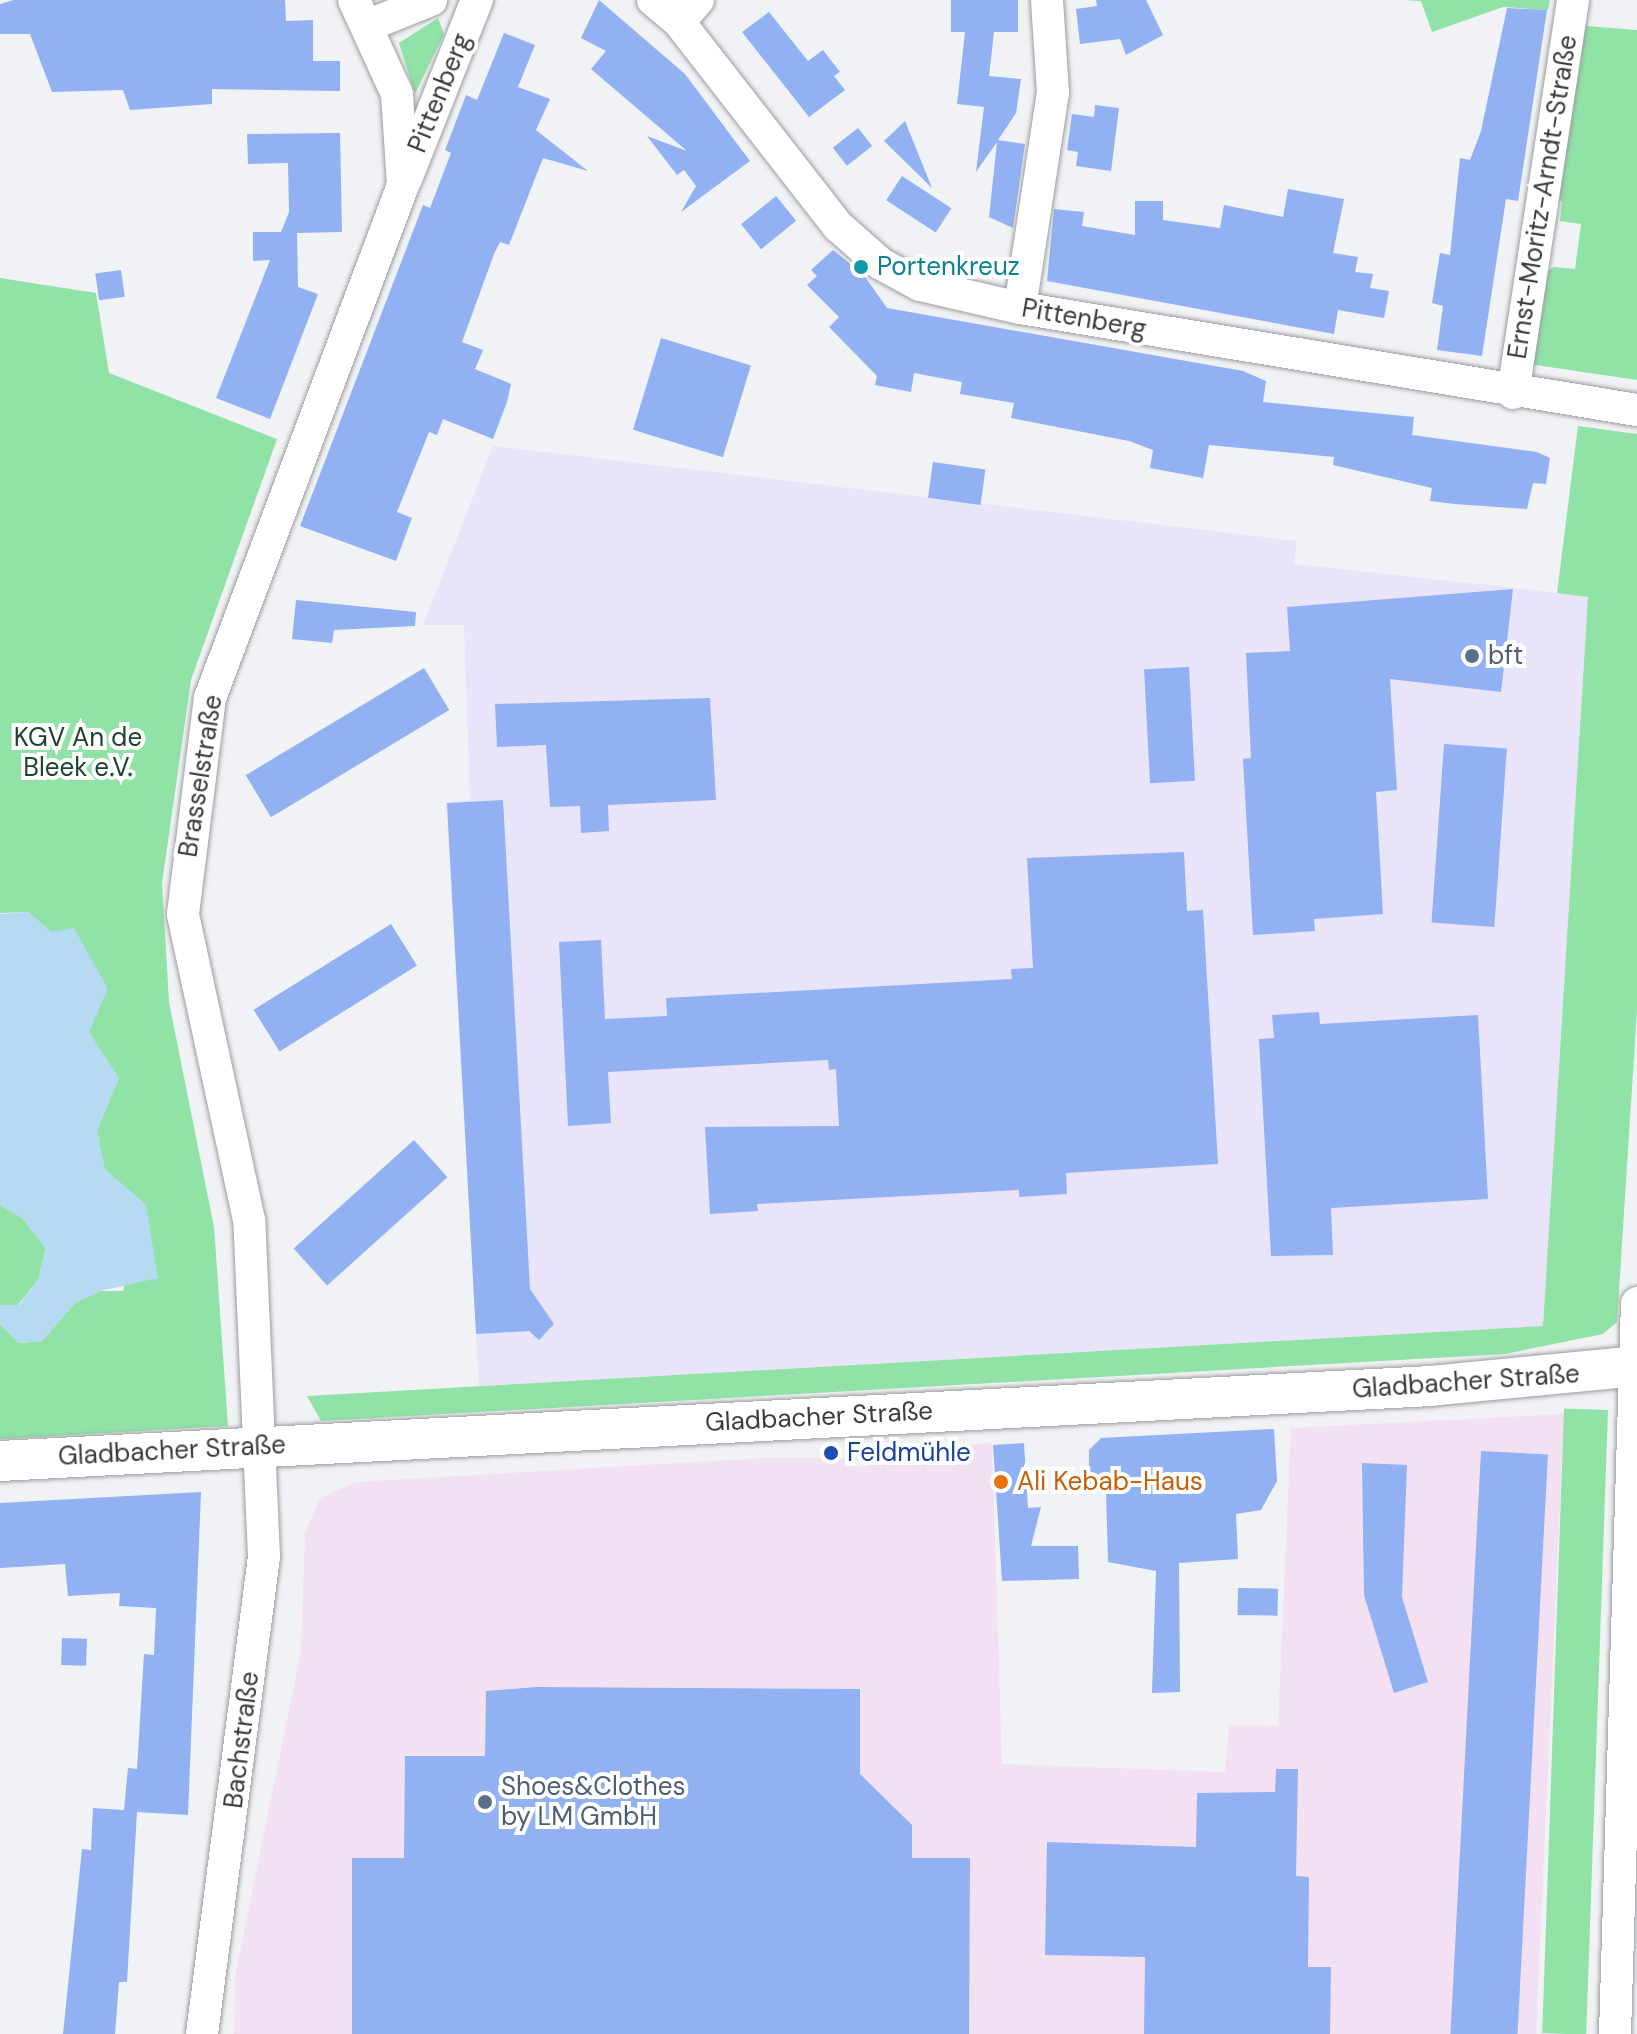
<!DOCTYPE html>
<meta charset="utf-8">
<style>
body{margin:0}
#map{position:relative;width:1637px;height:2034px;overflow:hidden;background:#f0f2f5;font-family:"DM Sans",sans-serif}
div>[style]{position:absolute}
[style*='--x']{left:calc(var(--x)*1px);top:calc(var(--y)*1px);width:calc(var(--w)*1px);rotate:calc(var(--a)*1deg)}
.commercial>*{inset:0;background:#e9e4fa}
.industrial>*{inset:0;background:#f3e1f3}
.green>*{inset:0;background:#90e2a6;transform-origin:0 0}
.water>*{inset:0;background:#b5daf2}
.building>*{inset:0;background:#91b1f3;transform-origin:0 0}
.roads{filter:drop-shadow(0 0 2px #9b9c9f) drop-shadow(0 0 2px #9b9c9f)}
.minor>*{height:32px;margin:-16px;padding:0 16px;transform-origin:16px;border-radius:16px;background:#fff}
.major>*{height:40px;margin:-20px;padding:0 20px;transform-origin:20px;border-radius:20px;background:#fff}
.dots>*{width:22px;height:22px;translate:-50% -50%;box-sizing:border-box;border:4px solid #fff;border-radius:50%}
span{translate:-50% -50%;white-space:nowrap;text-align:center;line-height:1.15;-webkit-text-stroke:8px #fff;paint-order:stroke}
.street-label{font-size:26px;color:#3c3c3e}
.culture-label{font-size:26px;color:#0d838f}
.left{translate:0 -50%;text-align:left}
.service-label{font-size:26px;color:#4e5e75}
.park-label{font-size:26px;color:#1e442a}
.transit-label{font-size:26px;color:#164399}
.food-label{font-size:26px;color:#c56008}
</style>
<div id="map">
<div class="commercial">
<div style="clip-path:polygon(493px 446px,1297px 541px,1294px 564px,1588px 596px,1543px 1326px,479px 1386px,446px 803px,470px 800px,464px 625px,423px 625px)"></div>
</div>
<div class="industrial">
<div style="clip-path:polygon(1564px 1414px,1536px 2034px,234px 2034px,235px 1975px,301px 1652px,305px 1533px,320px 1498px,356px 1482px,764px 1458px,845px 1458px,845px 1467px,867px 1466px,867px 1457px,902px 1450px,992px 1443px,1002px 1764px,1225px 1772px,1229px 1725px,1278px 1726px,1291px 1428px)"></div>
</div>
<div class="green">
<div style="clip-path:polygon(1403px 0,1550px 0,1548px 10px,1503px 7px,1432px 32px,1421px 1px)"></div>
<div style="clip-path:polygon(438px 18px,444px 34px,415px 94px,399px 43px)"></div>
<div style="clip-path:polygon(1574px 25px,1637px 30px,1637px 380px,1522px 363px,1535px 278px,1554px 267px,1575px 269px,1581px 224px,1560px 221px,1562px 201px,1547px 199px)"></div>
<div style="clip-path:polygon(0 278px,96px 293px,109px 373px,277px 439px,191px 680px,162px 883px,169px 1002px,214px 1227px,228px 1426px,0 1439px,0 1324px,19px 1343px,42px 1341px,75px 1303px,100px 1291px,123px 1291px,146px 1205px,104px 1169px,97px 1130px,119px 1078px,88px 1033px,51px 932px,28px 912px,0 913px)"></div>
<div style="clip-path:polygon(1578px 426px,1637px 434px,1637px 1010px,1617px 1322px,1603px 1334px,1505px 1354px,321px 1421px,307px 1396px,1543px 1326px,1588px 597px,1557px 593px)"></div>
<div style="clip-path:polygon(0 1205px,22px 1218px,46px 1248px,38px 1280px,18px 1305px,0 1305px)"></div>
<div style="left:1608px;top:1410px;width:625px;height:44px;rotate:92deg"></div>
</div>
<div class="water">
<div style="clip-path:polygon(28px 912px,51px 932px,74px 928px,108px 989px,89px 1032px,119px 1078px,97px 1130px,105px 1169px,146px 1205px,158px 1278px,100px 1291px,75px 1303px,42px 1341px,19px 1343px,0 1324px,0 1305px,19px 1305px,38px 1280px,46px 1249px,22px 1218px,0 1205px,0 914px)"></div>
</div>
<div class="building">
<div style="clip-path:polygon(14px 0,285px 0,286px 21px,313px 20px,313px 61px,340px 61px,340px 91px,212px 89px,212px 104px,130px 110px,123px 90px,52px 92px,30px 34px,0 34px,0 4px)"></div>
<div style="clip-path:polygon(599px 0,685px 74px,750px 161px,681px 212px,696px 186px,684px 170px,677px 175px,647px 136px,687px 151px,591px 69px,606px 51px,581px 38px)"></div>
<div style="clip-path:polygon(951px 0,1018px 0,1018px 32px,994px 32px,989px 76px,1021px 79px,1016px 113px,998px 140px,1025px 144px,1013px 228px,989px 217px,997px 142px,976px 172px,984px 107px,957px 104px,965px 32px,951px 32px)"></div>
<div style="clip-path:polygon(1096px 0,1146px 0,1163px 35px,1126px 55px,1120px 39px,1080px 44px,1076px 9px,1097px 6px)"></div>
<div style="clip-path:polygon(1507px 8px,1547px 10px,1518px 201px,1506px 199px,1482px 356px,1437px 350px,1443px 306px,1432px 303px,1440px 253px,1450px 255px,1460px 158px,1470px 160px,1481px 131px)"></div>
<div style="clip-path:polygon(769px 12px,808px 61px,823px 50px,840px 72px,834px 76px,845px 90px,809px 117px,742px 32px)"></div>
<div style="clip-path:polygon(504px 33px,535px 45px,518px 87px,550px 99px,536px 130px,588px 171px,543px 158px,509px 245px,500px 242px,494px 254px,462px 342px,483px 350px,475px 369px,511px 384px,507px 402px,493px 439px,443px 419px,437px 435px,429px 432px,397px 512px,412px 518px,396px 561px,300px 526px,423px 205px,430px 208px,451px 153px,445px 150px,466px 95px,477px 100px)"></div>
<div style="clip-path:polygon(1095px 105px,1119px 108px,1111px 171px,1076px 166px,1078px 152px,1067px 150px,1072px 114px,1094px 117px)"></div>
<div style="clip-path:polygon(905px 121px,932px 188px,884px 141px)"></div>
<div style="left:858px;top:128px;width:23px;height:32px;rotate:52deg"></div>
<div style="clip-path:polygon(340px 133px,342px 232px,297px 233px,298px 287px,318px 294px,270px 419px,216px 398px,270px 260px,253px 261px,253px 232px,281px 232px,289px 212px,288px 163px,248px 164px,247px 134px)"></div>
<div style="left:902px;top:176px;width:59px;height:29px;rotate:33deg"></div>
<div style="clip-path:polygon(1288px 189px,1344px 199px,1333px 253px,1358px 257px,1355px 272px,1373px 274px,1370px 288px,1389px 291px,1384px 318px,1338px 310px,1334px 334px,1047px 281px,1054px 209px,1084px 212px,1082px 226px,1135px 235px,1135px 201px,1163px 201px,1163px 220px,1220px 228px,1224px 205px,1283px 217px)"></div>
<div style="left:776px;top:196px;width:32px;height:45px;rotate:51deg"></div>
<div style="clip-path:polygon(833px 250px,863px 274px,887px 308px,1243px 371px,1266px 381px,1263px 402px,1414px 417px,1412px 435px,1537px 452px,1550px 458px,1546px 484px,1533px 483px,1527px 509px,1455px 504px,1430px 501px,1432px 488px,1333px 465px,1334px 457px,1209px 445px,1203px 478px,1150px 468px,1153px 450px,1129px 441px,1011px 418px,1014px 403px,960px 394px,962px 382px,914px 373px,911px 392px,875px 385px,877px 376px,829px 327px,839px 317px,807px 285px,817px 276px,811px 270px)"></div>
<div style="left:121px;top:270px;width:27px;height:26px;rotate:82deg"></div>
<div style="left:661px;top:338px;width:94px;height:96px;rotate:17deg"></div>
<div style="left:933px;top:462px;width:53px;height:36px;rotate:8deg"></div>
<div style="clip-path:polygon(1513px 589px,1501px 692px,1390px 679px,1397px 790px,1376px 792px,1383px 914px,1314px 919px,1315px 931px,1253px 935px,1243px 759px,1251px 758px,1246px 653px,1290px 651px,1287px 607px)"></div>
<div style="clip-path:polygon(296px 600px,416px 612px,415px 626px,334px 630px,332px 643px,292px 639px)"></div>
<div style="left:1189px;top:667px;width:114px;height:45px;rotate:87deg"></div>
<div style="left:424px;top:668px;width:49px;height:208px;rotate:59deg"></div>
<div style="clip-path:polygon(710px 698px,716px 800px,608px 805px,609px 831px,581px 833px,580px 806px,550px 807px,546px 745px,497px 747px,495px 704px)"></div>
<div style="left:1444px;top:744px;width:63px;height:179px;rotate:4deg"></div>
<div style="clip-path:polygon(503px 800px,530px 1289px,554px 1324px,539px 1340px,529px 1331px,476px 1334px,447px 803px)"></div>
<div style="clip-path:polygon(1184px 852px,1187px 911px,1203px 910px,1218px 1164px,1066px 1173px,1067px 1194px,1019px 1197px,1019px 1190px,757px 1204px,758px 1211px,710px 1214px,705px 1127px,839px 1126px,836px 1069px,829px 1070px,828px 1060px,608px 1072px,611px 1123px,568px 1126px,559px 942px,601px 940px,605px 1019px,667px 1016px,666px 998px,1012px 979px,1011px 969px,1033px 968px,1027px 858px)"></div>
<div style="left:391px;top:924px;width:49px;height:162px;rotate:58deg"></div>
<div style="clip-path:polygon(1319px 1012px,1320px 1024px,1478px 1015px,1488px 1199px,1331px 1208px,1333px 1255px,1271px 1256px,1259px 1039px,1274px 1038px,1272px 1015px)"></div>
<div style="left:414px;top:1140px;width:50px;height:162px;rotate:48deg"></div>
<div style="clip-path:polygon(1274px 1429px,1277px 1481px,1261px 1510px,1236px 1514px,1238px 1559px,1179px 1563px,1180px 1692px,1152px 1693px,1156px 1571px,1108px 1562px,1106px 1491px,1089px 1492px,1089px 1450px,1101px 1438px)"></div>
<div style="clip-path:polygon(1024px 1443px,1028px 1508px,1041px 1507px,1031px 1546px,1078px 1546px,1079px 1579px,1002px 1581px,993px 1445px)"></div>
<div style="left:1481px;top:1451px;width:67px;height:584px;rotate:3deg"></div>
<div style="clip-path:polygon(1362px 1463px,1407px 1465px,1402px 1597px,1428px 1682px,1394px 1693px,1364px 1595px)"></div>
<div style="clip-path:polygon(201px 1492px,188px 1815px,137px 1812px,127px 1982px,119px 1982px,115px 2034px,63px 2034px,82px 1849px,91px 1850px,93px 1808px,124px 1810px,128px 1768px,137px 1769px,144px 1654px,154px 1655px,156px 1608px,119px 1606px,120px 1593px,68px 1596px,65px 1564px,0 1568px,0 1503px)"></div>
<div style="left:1238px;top:1588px;width:40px;height:27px;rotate:1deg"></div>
<div style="left:62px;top:1638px;width:25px;height:27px;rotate:2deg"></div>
<div style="clip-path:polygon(537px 1687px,860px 1689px,860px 1774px,912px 1825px,912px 1858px,970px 1858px,969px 2034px,352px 2034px,352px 1858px,404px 1858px,405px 1756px,485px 1756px,486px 1691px)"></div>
<div style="clip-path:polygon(1276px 1769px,1298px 1769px,1296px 1876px,1309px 1877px,1308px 1967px,1331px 1967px,1330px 2034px,1144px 2034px,1145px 1957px,1045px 1955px,1047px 1842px,1196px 1847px,1197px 1793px,1275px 1792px)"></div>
</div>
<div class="roads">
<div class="minor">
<div style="--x:653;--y:0;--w:34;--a:40"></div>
<div style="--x:679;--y:22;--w:259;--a:52.1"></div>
<div style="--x:838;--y:226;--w:57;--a:41.5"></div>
<div style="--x:881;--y:264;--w:44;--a:28.3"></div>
<div style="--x:920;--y:285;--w:103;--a:13"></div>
<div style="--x:1020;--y:308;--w:625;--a:9.39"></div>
<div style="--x:679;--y:22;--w:29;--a:-49"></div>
<div style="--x:369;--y:25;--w:67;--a:-22"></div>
<div style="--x:406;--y:179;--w:193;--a:-68.4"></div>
<div style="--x:1020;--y:308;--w:218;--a:-81.3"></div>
<div style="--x:1053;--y:93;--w:93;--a:-93.7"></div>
<div style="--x:1513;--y:393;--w:398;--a:-81.3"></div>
<div style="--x:202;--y:2034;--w:481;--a:-82.6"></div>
<div style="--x:264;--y:1557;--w:337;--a:-92.5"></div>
<div style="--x:249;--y:1220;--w:313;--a:-102.2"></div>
<div style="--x:183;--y:914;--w:218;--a:-82.9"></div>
<div style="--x:210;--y:698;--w:548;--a:-69.38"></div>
<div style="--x:403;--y:185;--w:91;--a:-93.8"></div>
<div style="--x:397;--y:94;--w:103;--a:-114.6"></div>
<div style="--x:1615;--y:2034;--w:731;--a:-88.28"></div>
</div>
<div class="major">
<div style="--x:0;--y:1461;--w:1432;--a:-3"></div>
<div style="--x:1430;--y:1386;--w:208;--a:-5.5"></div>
</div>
</div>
<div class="dots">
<div style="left:861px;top:267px;background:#0f9aa8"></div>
<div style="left:1472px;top:656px;background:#5c6f8a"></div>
<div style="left:831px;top:1453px;background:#1a4fb4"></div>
<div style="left:1001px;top:1482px;background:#e8710a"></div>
<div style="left:485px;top:1802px;background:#5c6f8a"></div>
</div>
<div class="street-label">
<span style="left:440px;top:93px;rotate:-68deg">Pittenberg</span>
<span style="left:1543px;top:197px;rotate:-81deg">Ernst-Moritz-Arndt-Straße</span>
<span style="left:1084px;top:319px;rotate:10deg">Pittenberg</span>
<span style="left:201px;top:776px;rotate:-81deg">Brasselstraße</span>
<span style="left:1466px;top:1382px;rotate:-4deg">Gladbacher Straße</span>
<span style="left:819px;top:1417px;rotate:-3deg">Gladbacher Straße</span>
<span style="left:172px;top:1451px;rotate:-3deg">Gladbacher Straße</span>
<span style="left:242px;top:1740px;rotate:-83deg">Bachstraße</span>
</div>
<div class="culture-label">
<span class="left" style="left:877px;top:267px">Portenkreuz</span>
</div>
<div class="service-label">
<span class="left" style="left:1488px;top:656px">bft</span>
<span class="left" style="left:501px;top:1802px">Shoes&amp;Clothes<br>by LM GmbH</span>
</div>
<div class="park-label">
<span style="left:78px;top:753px">KGV An de<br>Bleek e.V.</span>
</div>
<div class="transit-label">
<span class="left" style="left:847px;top:1453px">Feldmühle</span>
</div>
<div class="food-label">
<span class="left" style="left:1017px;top:1482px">Ali Kebab-Haus</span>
</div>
</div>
